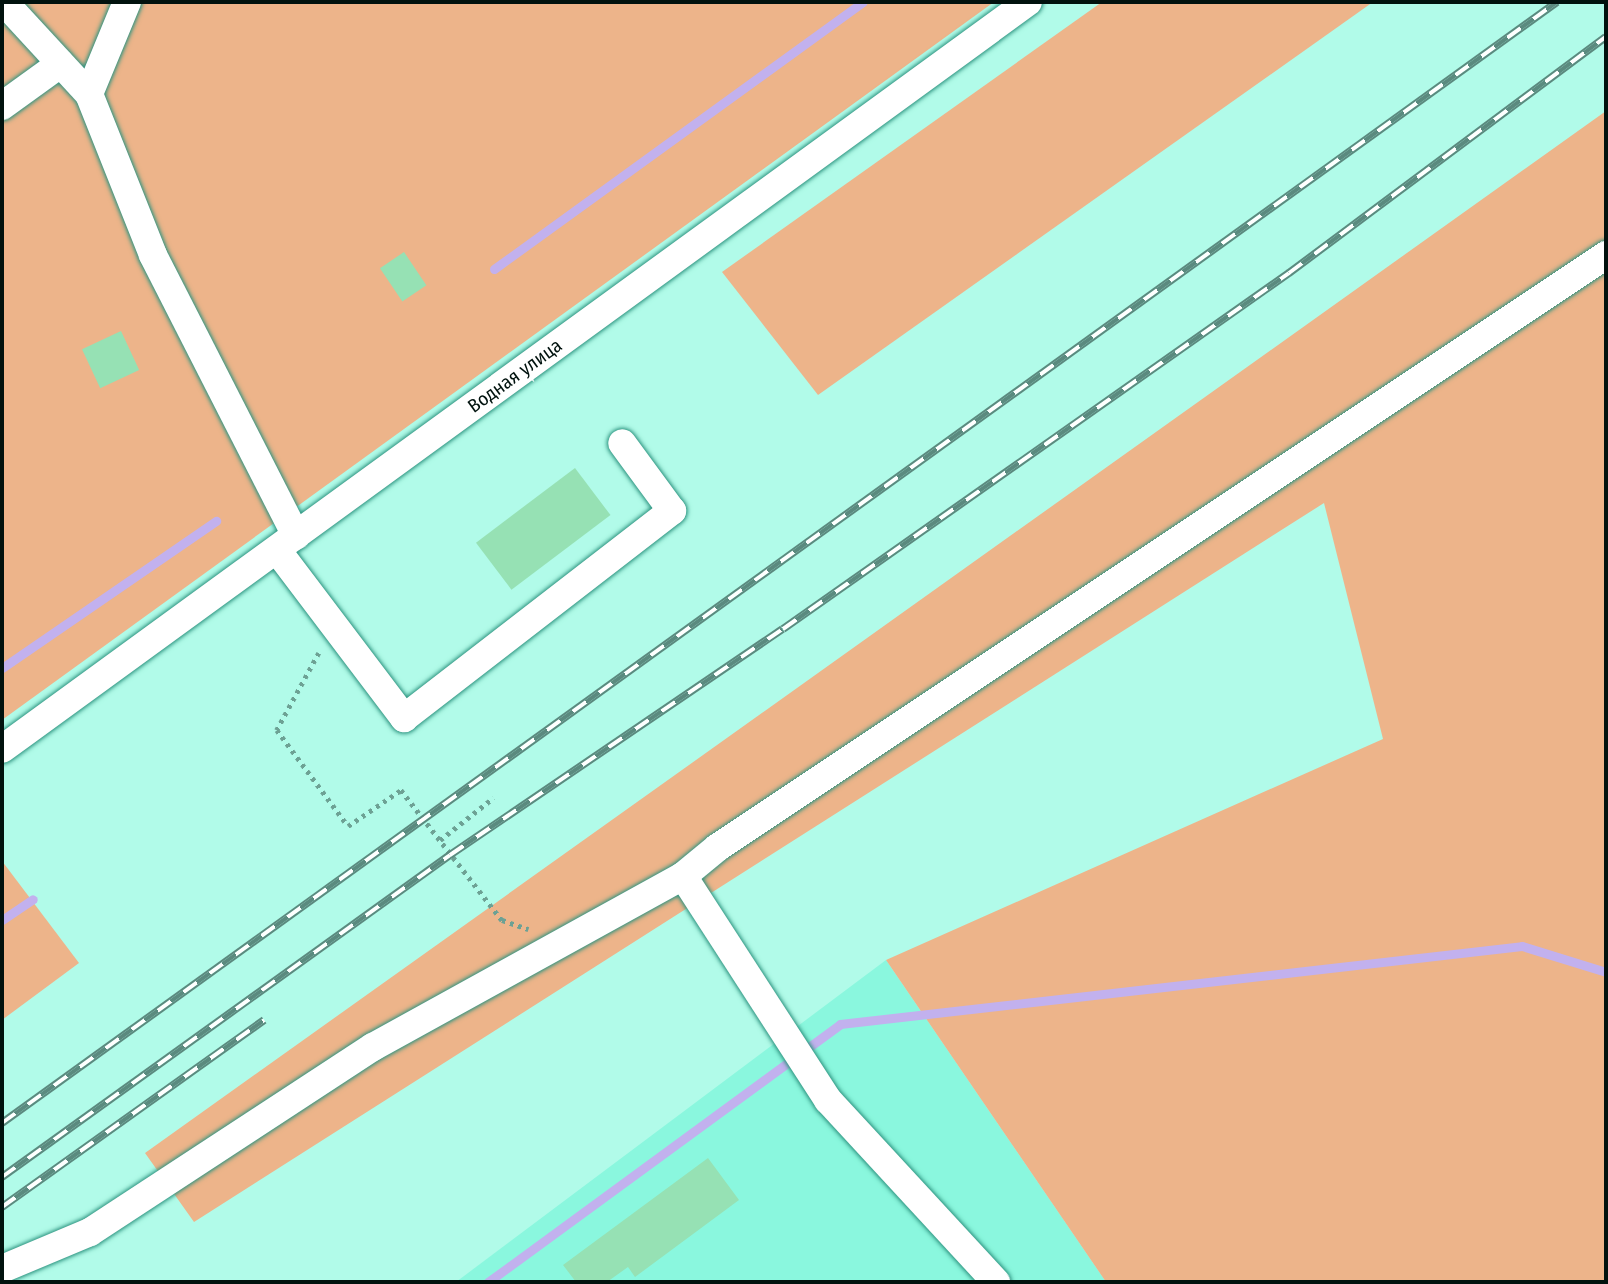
<!DOCTYPE html>
<meta charset="utf-8">
<style>
body{margin:0}
#map{position:relative;width:1608px;height:1284px;overflow:hidden;background:#b1fbe9;font-family:"Fira Sans Condensed",sans-serif}
div>[style]{position:absolute}
[style*='--x']{left:calc(var(--x)*1px);top:calc(var(--y)*1px);width:calc(var(--w)*1px);rotate:calc(var(--a)*1deg)}
.built>*{inset:0;background:#8af7de}
.green>*{inset:0;background:#edb48a}
.stream>*{height:9px;margin:-4.5px;padding:0 4.5px;transform-origin:4.5px;border-radius:4.5px;background:#c2b1ee}
.building>*{inset:0;background:#96e1b4;transform-origin:0 0}
.path>*{height:4.5px;margin-top:-2.25px;transform-origin:0;background:repeating-linear-gradient(90deg,#6da194 0 3.5px,transparent 0 8.5px)}
.roads{filter:drop-shadow(0 0 2px #2c937f) drop-shadow(0 0 2px #2c937f)}
.minor>*{height:28px;margin:-14px;padding:0 14px;transform-origin:14px;border-radius:14px;background:#fff}
.rail>*{height:8px;margin-top:-4px;transform-origin:0;background:repeating-linear-gradient(90deg,#fff 0 16px,#5b8a7f 0 32px);box-sizing:border-box;border-block:2px solid #5b8a7f}
span{translate:-50% -50%;white-space:nowrap;text-align:center;line-height:1.15;-webkit-text-stroke:6px #fff;paint-order:stroke}
.street-label{font-size:19px;color:#01120e}
.frame{position:absolute;inset:0;border:4px solid #01120e;pointer-events:none}
</style>
<div id="map">
<div class="built">
<div style="clip-path:polygon(886px 960px,1106px 1282px,456px 1282px)"></div>
</div>
<div class="green">
<div style="clip-path:polygon(2px 2px,994px 2px,2px 720px)"></div>
<div style="clip-path:polygon(1102px 2px,1373px 2px,818px 395px,722px 272px)"></div>
<div style="clip-path:polygon(1606px 111px,1606px 1282px,1106px 1282px,886px 960px,1383px 739px,1324px 503px,194px 1222px,145px 1153px)"></div>
<div style="clip-path:polygon(2px 861px,79px 963px,2px 1020px)"></div>
</div>
<div class="stream">
<div style="--x:494;--y:269;--w:455;--a:-35.9"></div>
<div style="--x:2;--y:668;--w:260;--a:-34.5"></div>
<div style="--x:2;--y:920;--w:37;--a:-34"></div>
<div style="--x:488;--y:1282;--w:436;--a:-36.2"></div>
<div style="--x:840;--y:1024;--w:686;--a:-6.52"></div>
<div style="--x:1522;--y:946;--w:88;--a:17.2"></div>
</div>
<div class="building">
<div style="left:404px;top:252px;width:40px;height:29px;rotate:56deg"></div>
<div style="left:121px;top:331px;width:43px;height:43px;rotate:65deg"></div>
<div style="left:575px;top:468px;width:59px;height:124px;rotate:53deg"></div>
<div style="clip-path:polygon(708px 1158px,739px 1200px,635px 1277px,628px 1267px,607px 1282px,576px 1282px,563px 1265px)"></div>
</div>
<div class="path">
<div style="--x:319;--y:653;--w:88;--a:118.6"></div>
<div style="--x:277;--y:730;--w:119;--a:53.5"></div>
<div style="--x:348;--y:826;--w:64;--a:-34.2"></div>
<div style="--x:401;--y:790;--w:165;--a:52.2"></div>
<div style="--x:502;--y:920;--w:28;--a:19"></div>
<div style="--x:440;--y:840;--w:68;--a:-38.4"></div>
</div>
<div class="roads">
<div class="minor">
<div style="--x:4;--y:2;--w:125;--a:47.3"></div>
<div style="--x:89;--y:94;--w:173;--a:68.3"></div>
<div style="--x:153;--y:255;--w:315;--a:63"></div>
<div style="--x:89;--y:94;--w:100;--a:-67.6"></div>
<div style="--x:2;--y:106;--w:72;--a:-35.9"></div>
<div style="--x:277;--y:550;--w:211;--a:52.9"></div>
<div style="--x:404;--y:718;--w:339;--a:-37.7"></div>
<div style="--x:672;--y:511;--w:84;--a:-126.3"></div>
<div style="--x:2;--y:749;--w:1269;--a:-36.06"></div>
<div style="--x:683;--y:876;--w:267;--a:57.1"></div>
<div style="--x:828;--y:1100;--w:248;--a:47.3"></div>
<div style="--x:2;--y:1269;--w:95;--a:-22.8"></div>
<div style="--x:90;--y:1232;--w:338;--a:-33.2"></div>
<div style="--x:373;--y:1047;--w:354;--a:-28.9"></div>
<div style="--x:683;--y:876;--w:44;--a:-39.5"></div>
<div style="--x:717;--y:848;--w:1069;--a:-33.7"></div>
</div>
</div>
<div class="rail">
<div style="--x:2;--y:1123;--w:1917;--a:-35.79"></div>
<div style="--x:2;--y:1177;--w:552;--a:-35.71"></div>
<div style="--x:450;--y:855;--w:402;--a:-34.2"></div>
<div style="--x:783;--y:629;--w:619;--a:-35.13"></div>
<div style="--x:1289;--y:273;--w:395;--a:-36.7"></div>
<div style="--x:2;--y:1207;--w:322;--a:-35.5"></div>
</div>
<div class="street-label">
<span style="left:515px;top:376px;rotate:-36deg">Водная улица</span>
</div>
<div class="frame"></div>
</div>
